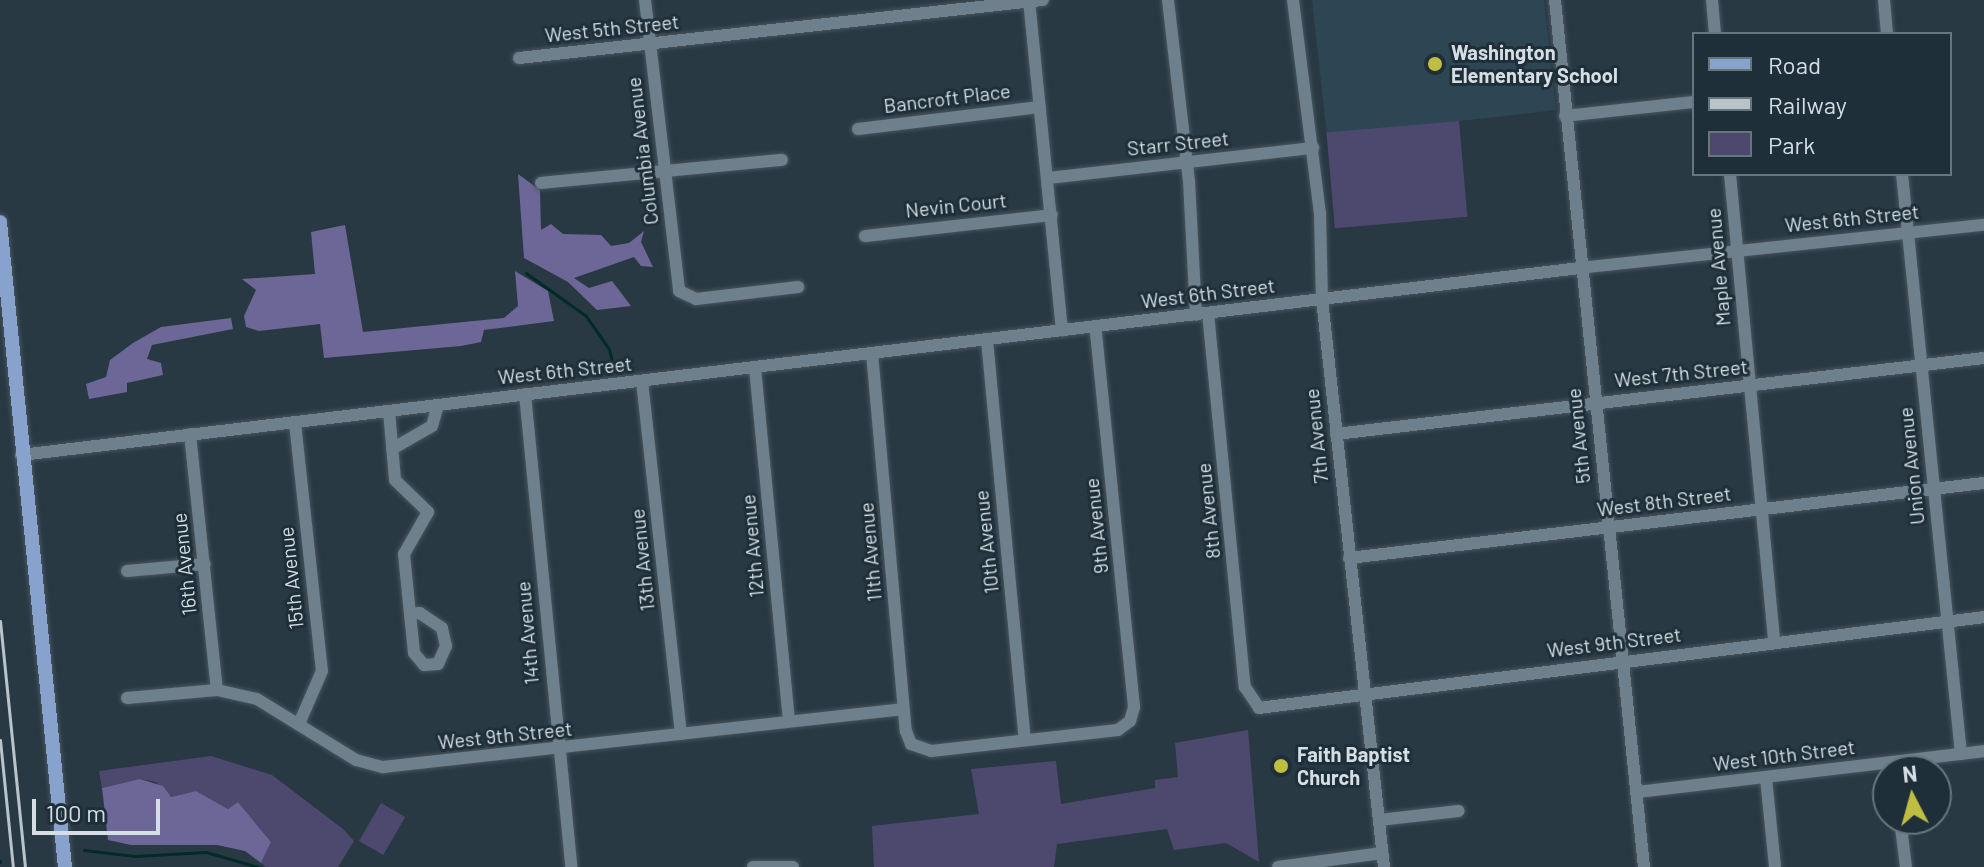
<!DOCTYPE html>
<style>
body{margin:0}
#map{position:relative;width:1984px;height:867px;overflow:hidden;background:#293943;font-family:Barlow,sans-serif}
div>[style]{position:absolute}
[style*='--x']{left:calc(var(--x)*1px);top:calc(var(--y)*1px);width:calc(var(--w)*1px);rotate:calc(var(--a)*1deg)}
.built>*{inset:0;background:#2e4553}
.green>*{inset:0;background:#4d496e;transform-origin:0 0}
.forest>*{inset:0;background:#6c6797}
.stream>*{height:3px;margin:-1.5px;padding:0 1.5px;transform-origin:1.5px;border-radius:1.5px;background:#022b27}
.roads{filter:drop-shadow(0 0 2px #47555e) drop-shadow(0 0 2px #47555e)}
.minor>*{height:12px;margin:-6px;padding:0 6px;transform-origin:6px;border-radius:6px;background:#6e808c}
.major>*{height:14px;margin:-7px;padding:0 7px;transform-origin:7px;border-radius:7px;background:#87a2cd}
.rail>*{height:3px;margin:-1.5px;padding:0 1.5px;transform-origin:1.5px;border-radius:1.5px;background:#b9c4ca}
.dots>*{width:22px;height:22px;translate:-50% -50%;box-sizing:border-box;border:4px solid #1f2f39;border-radius:50%}
span{translate:-50% -50%;white-space:nowrap;text-align:center;line-height:1.15;-webkit-text-stroke:6px #1f2f39;paint-order:stroke}
.street-label{font-size:20px;color:#d4dee4}
.poi-label{font-size:20px;color:#d4dee4;font-weight:700}
.left{translate:0 -50%;text-align:left}
.legend{position:absolute;left:1692px;top:32px;width:260px;height:144px;box-sizing:border-box;background:#1f2f39;border:2px solid #67757d;margin:0;padding:10px 14px;list-style:none;font-size:24px;color:#d4dee4}
.legend li{display:flex;align-items:center;gap:16px;height:40px}
.legend b{width:40px;border:2px solid #67757d}
.north{position:absolute;left:1872px;top:755px;width:80px;height:80px;box-sizing:border-box;background:#1f2f39;border:2px solid #67757d;border-radius:50%;rotate:354deg;font-size:22px;font-weight:700;line-height:32px;text-align:center;color:#d4dee4}
.north::after{content:'';display:block;margin:auto;width:28px;height:36px;background:#bfbe41;clip-path:polygon(50% 0,100% 100%,50% 72%,0 100%)}
.scale{position:absolute;left:32px;top:799px;width:128px;height:36px;box-sizing:border-box;border:4px solid #d4dee4;border-top:0;padding-left:10px;font-size:24px;line-height:28px;white-space:nowrap;color:#d4dee4;-webkit-text-stroke:6px #1f2f39;paint-order:stroke}
</style>
<div id="map">
<div class="built">
<div style="clip-path:polygon(1312px 0,1544px 0,1556px 110px,1327px 136px)"></div>
</div>
<div class="green">
<div style="left:1459px;top:121px;width:96px;height:133px;rotate:85deg"></div>
<div style="clip-path:polygon(1248px 730px,1259px 862px,1226px 843px,1174px 850px,1167px 829px,1057px 844px,1054px 867px,874px 867px,872px 826px,979px 814px,971px 769px,1056px 761px,1061px 804px,1155px 788px,1155px 780px,1178px 777px,1175px 743px)"></div>
<div style="clip-path:polygon(211px 756px,272px 775px,343px 829px,354px 841px,338px 867px,266px 867px,261px 863px,271px 842px,238px 802px,228px 809px,196px 791px,171px 797px,156px 782px,141px 779px,102px 788px,99px 771px)"></div>
<div style="left:381px;top:803px;width:28px;height:44px;rotate:30deg"></div>
</div>
<div class="forest">
<div style="clip-path:polygon(518px 174px,540px 190px,541px 230px,551px 224px,563px 234px,601px 235px,611px 246px,629px 243px,644px 231px,641px 242px,653px 267px,641px 266px,634px 257px,574px 278px,589px 288px,612px 281px,631px 306px,597px 310px,568px 282px,524px 258px)"></div>
<div style="clip-path:polygon(345px 225px,363px 332px,504px 318px,518px 306px,515px 271px,548px 291px,554px 321px,484px 330px,481px 342px,461px 346px,324px 358px,320px 324px,259px 331px,246px 327px,244px 316px,256px 290px,242px 279px,315px 274px,311px 232px)"></div>
<div style="clip-path:polygon(231px 318px,233px 329px,152px 345px,147px 359px,161px 363px,163px 375px,127px 383px,127px 392px,89px 399px,86px 384px,106px 377px,110px 360px,133px 343px,161px 327px)"></div>
<div style="clip-path:polygon(140px 779px,163px 786px,171px 797px,196px 791px,228px 809px,238px 802px,271px 842px,261px 863px,245px 851px,217px 845px,131px 845px,108px 840px,102px 788px)"></div>
</div>
<div class="stream">
<div style="--x:526;--y:273;--w:74;--a:35.6"></div>
<div style="--x:586;--y:316;--w:40;--a:55.1"></div>
<div style="--x:609;--y:349;--w:22;--a:77"></div>
<div style="--x:84;--y:850;--w:51;--a:6.7"></div>
<div style="--x:135;--y:856;--w:71;--a:-3.2"></div>
<div style="--x:206;--y:852;--w:54;--a:16.1"></div>
<div style="--x:0;--y:862;--w:1;--a:-90"></div>
</div>
<div class="roads">
<div class="minor">
<div style="--x:645;--y:0;--w:293;--a:83.3"></div>
<div style="--x:679;--y:291;--w:19;--a:25"></div>
<div style="--x:696;--y:299;--w:103;--a:-6.7"></div>
<div style="--x:1029;--y:0;--w:332;--a:84.3"></div>
<div style="--x:1168;--y:0;--w:182;--a:83.4"></div>
<div style="--x:1189;--y:181;--w:134;--a:87"></div>
<div style="--x:1293;--y:0;--w:215;--a:82.8"></div>
<div style="--x:1320;--y:213;--w:86;--a:88.7"></div>
<div style="--x:1322;--y:299;--w:571;--a:83.77"></div>
<div style="--x:1555;--y:0;--w:872;--a:84.14"></div>
<div style="--x:1712;--y:0;--w:34;--a:85"></div>
<div style="--x:1884;--y:0;--w:34;--a:85"></div>
<div style="--x:519;--y:58;--w:527;--a:-6.32"></div>
<div style="--x:1565;--y:116;--w:130;--a:-6.2"></div>
<div style="--x:858;--y:129;--w:183;--a:-6.9"></div>
<div style="--x:1730;--y:174;--w:470;--a:84.6"></div>
<div style="--x:1902;--y:174;--w:583;--a:84.19"></div>
<div style="--x:1048;--y:178;--w:267;--a:-6.5"></div>
<div style="--x:541;--y:183;--w:242;--a:-5.5"></div>
<div style="--x:865;--y:236;--w:188;--a:-6.4"></div>
<div style="--x:1208;--y:313;--w:376;--a:84.4"></div>
<div style="--x:1245;--y:687;--w:25;--a:56"></div>
<div style="--x:1259;--y:708;--w:731;--a:-7.15"></div>
<div style="--x:987;--y:340;--w:402;--a:84.6"></div>
<div style="--x:872;--y:353;--w:380;--a:84.9"></div>
<div style="--x:906;--y:731;--w:14;--a:69"></div>
<div style="--x:911;--y:744;--w:21;--a:19"></div>
<div style="--x:931;--y:751;--w:188;--a:-6.4"></div>
<div style="--x:1118;--y:730;--w:15;--a:-37"></div>
<div style="--x:1130;--y:721;--w:15;--a:-74"></div>
<div style="--x:1134;--y:707;--w:383;--a:-95.8"></div>
<div style="--x:755;--y:368;--w:355;--a:84.5"></div>
<div style="--x:642;--y:381;--w:355;--a:83.7"></div>
<div style="--x:525;--y:394;--w:475;--a:84.4"></div>
<div style="--x:389;--y:411;--w:69;--a:85"></div>
<div style="--x:395;--y:480;--w:46;--a:44.1"></div>
<div style="--x:428;--y:512;--w:48;--a:119.7"></div>
<div style="--x:404;--y:554;--w:60;--a:84.3"></div>
<div style="--x:410;--y:614;--w:39;--a:84"></div>
<div style="--x:414;--y:653;--w:16;--a:50"></div>
<div style="--x:424;--y:665;--w:14;--a:-4"></div>
<div style="--x:438;--y:664;--w:20;--a:-66"></div>
<div style="--x:446;--y:646;--w:18;--a:-103"></div>
<div style="--x:442;--y:628;--w:27;--a:-146"></div>
<div style="--x:420;--y:613;--w:10;--a:174"></div>
<div style="--x:295;--y:423;--w:249;--a:83.8"></div>
<div style="--x:322;--y:671;--w:58;--a:113.5"></div>
<div style="--x:190;--y:434;--w:257;--a:84"></div>
<div style="--x:1336;--y:434;--w:652;--a:-6.69"></div>
<div style="--x:392;--y:449;--w:46;--a:-29.9"></div>
<div style="--x:432;--y:426;--w:22;--a:-74"></div>
<div style="--x:21;--y:455;--w:1569;--a:-6.84"></div>
<div style="--x:1579;--y:268;--w:407;--a:-6.1"></div>
<div style="--x:1349;--y:558;--w:639;--a:-6.74"></div>
<div style="--x:127;--y:571;--w:78;--a:-5.1"></div>
<div style="--x:127;--y:698;--w:90;--a:-5.1"></div>
<div style="--x:217;--y:690;--w:41;--a:12.7"></div>
<div style="--x:257;--y:699;--w:116;--a:31.6"></div>
<div style="--x:356;--y:760;--w:28;--a:15"></div>
<div style="--x:383;--y:767;--w:524;--a:-6.35"></div>
<div style="--x:1766;--y:778;--w:89;--a:84.2"></div>
<div style="--x:1637;--y:792;--w:349;--a:-6.7"></div>
<div style="--x:1900;--y:819;--w:48;--a:82.9"></div>
<div style="--x:1379;--y:820;--w:80;--a:-6.5"></div>
<div style="--x:753;--y:867;--w:40;--a:0"></div>
<div style="--x:1278;--y:867;--w:105;--a:-7.7"></div>
</div>
<div class="major">
<div style="--x:0;--y:222;--w:648;--a:84.25"></div>
</div>
</div>
<div class="rail">
<div style="--x:0;--y:621;--w:247;--a:84.2"></div>
<div style="--x:0;--y:740;--w:128;--a:84.2"></div>
</div>
<div class="dots">
<div style="left:1435px;top:64px;background:#bfbe41"></div>
<div style="left:1281px;top:766px;background:#bfbe41"></div>
</div>
<div class="street-label">
<span style="left:612px;top:28px;rotate:-6deg">West 5th Street</span>
<span style="left:947px;top:98px;rotate:-7deg">Bancroft Place</span>
<span style="left:1178px;top:143px;rotate:-6deg">Starr Street</span>
<span style="left:642px;top:151px;rotate:-97deg">Columbia Avenue</span>
<span style="left:956px;top:205px;rotate:-6deg">Nevin Court</span>
<span style="left:1852px;top:218px;rotate:-6deg">West 6th Street</span>
<span style="left:1718px;top:267px;rotate:-95deg">Maple Avenue</span>
<span style="left:1208px;top:293px;rotate:-7deg">West 6th Street</span>
<span style="left:565px;top:370px;rotate:-6deg">West 6th Street</span>
<span style="left:1681px;top:373px;rotate:-6deg">West 7th Street</span>
<span style="left:1316px;top:436px;rotate:-96deg">7th Avenue</span>
<span style="left:1578px;top:436px;rotate:-96deg">5th Avenue</span>
<span style="left:1911px;top:466px;rotate:-96deg">Union Avenue</span>
<span style="left:1664px;top:501px;rotate:-7deg">West 8th Street</span>
<span style="left:1208px;top:511px;rotate:-96deg">8th Avenue</span>
<span style="left:1096px;top:526px;rotate:-96deg">9th Avenue</span>
<span style="left:986px;top:542px;rotate:-96deg">10th Avenue</span>
<span style="left:752px;top:546px;rotate:-95deg">12th Avenue</span>
<span style="left:870px;top:552px;rotate:-95deg">11th Avenue</span>
<span style="left:642px;top:560px;rotate:-96deg">13th Avenue</span>
<span style="left:184px;top:564px;rotate:-96deg">16th Avenue</span>
<span style="left:291px;top:578px;rotate:-96deg">15th Avenue</span>
<span style="left:527px;top:633px;rotate:-95deg">14th Avenue</span>
<span style="left:1614px;top:642px;rotate:-7deg">West 9th Street</span>
<span style="left:505px;top:735px;rotate:-6deg">West 9th Street</span>
<span style="left:1784px;top:755px;rotate:-7deg">West 10th Street</span>
</div>
<div class="poi-label">
<span class="left" style="left:1451px;top:64px">Washington<br>Elementary School</span>
<span class="left" style="left:1297px;top:766px">Faith Baptist<br>Church</span>
</div>
<ul class="legend">
<li><b style="height:10px;background:#87a2cd"></b>Road</li>
<li><b style="height:10px;background:#b9c4ca"></b>Railway</li>
<li><b style="height:22px;background:#4d496e"></b>Park</li>
</ul>
<div class="north">N</div>
<div class="scale">100 m</div>
</div>
